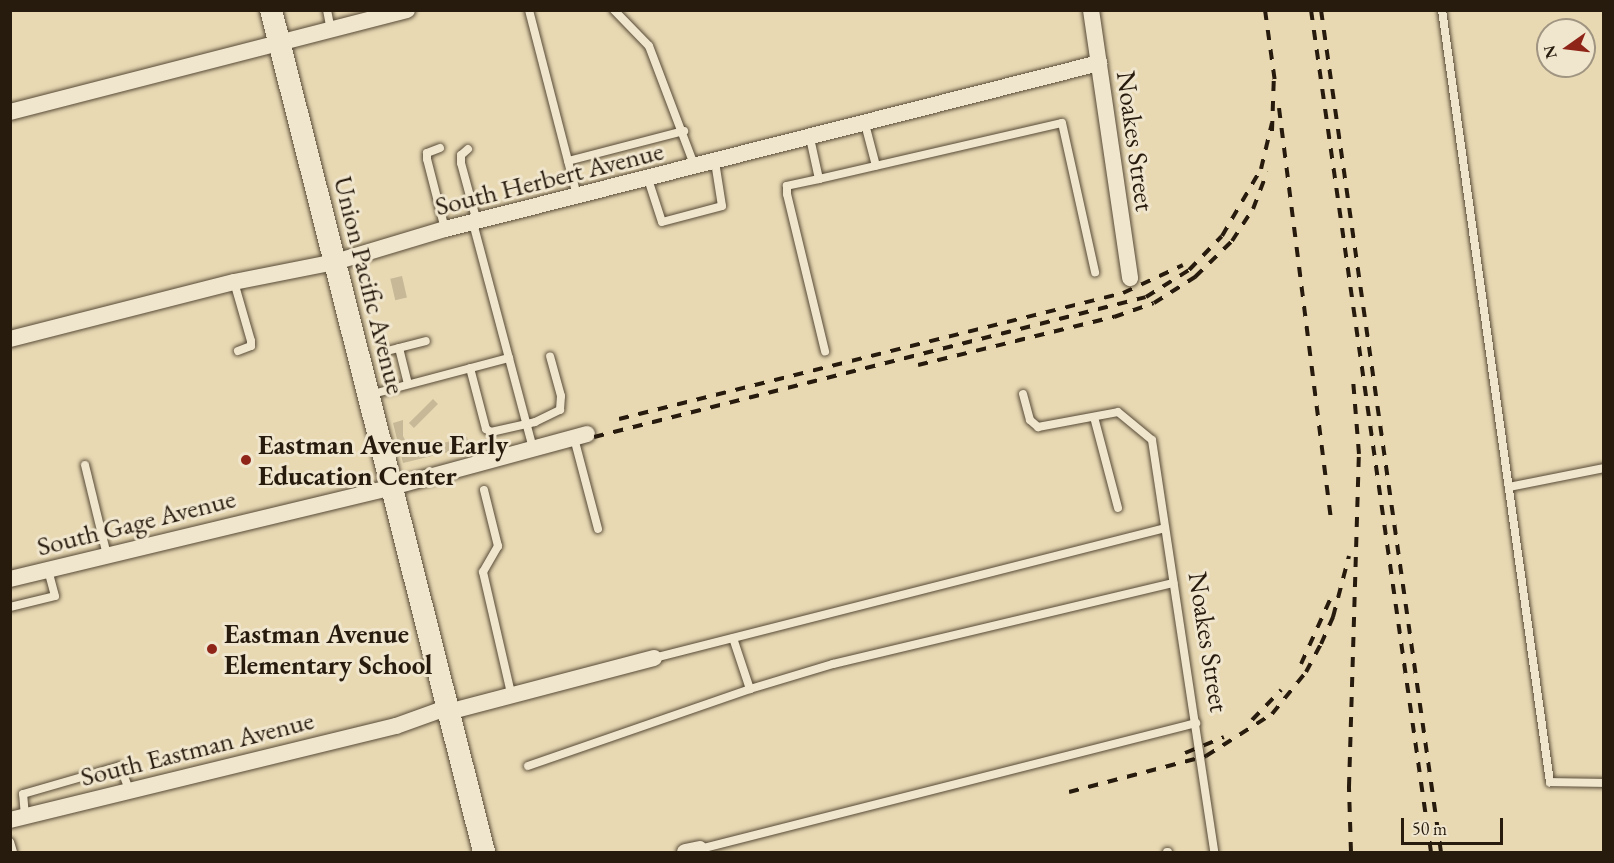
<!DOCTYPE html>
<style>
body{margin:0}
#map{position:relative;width:1614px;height:863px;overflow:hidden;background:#e8d9b3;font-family:"EB Garamond",serif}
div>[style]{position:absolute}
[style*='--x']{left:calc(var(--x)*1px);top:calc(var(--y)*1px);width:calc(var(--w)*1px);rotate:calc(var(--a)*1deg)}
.green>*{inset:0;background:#c7b997;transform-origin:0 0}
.roads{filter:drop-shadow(0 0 2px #574a37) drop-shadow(0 0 2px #574a37)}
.lane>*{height:8px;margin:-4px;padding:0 4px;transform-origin:4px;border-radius:4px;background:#f0e6ce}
.street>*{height:16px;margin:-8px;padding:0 8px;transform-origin:8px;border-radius:8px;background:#f0e6ce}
.secondary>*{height:22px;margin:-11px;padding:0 11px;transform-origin:11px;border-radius:11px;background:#f0e6ce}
.rail>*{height:4px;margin-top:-2px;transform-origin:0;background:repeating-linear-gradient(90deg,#271b0e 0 10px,transparent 0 20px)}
.dots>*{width:16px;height:16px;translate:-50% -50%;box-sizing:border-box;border:3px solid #f0e6ce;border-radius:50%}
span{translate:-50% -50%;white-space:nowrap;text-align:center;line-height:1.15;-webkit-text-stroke:6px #f0e6ce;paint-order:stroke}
.street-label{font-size:27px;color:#271b0e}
.poi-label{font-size:27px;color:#271b0e;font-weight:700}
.left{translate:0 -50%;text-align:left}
.frame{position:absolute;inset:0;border:12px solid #271b0e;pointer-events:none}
.north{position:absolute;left:1536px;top:18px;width:60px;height:60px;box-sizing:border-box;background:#f0e6ce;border:2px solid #a09581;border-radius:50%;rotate:256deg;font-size:16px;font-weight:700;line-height:24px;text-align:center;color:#271b0e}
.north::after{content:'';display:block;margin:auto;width:21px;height:27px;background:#8f2418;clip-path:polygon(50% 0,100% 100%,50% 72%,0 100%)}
.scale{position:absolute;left:1401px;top:818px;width:102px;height:27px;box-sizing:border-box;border:3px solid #271b0e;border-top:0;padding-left:8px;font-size:18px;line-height:21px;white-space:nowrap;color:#271b0e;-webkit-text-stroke:4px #f0e6ce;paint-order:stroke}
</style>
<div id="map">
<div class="green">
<div style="left:402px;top:276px;width:22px;height:12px;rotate:77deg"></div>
<div style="left:433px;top:399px;width:7px;height:34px;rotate:45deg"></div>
<div style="clip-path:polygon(403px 420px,403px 436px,411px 451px,467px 437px,469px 447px,403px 463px,393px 423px)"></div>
</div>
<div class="roads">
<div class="lane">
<div style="--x:327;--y:10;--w:20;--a:79"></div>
<div style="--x:529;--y:10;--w:192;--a:75.5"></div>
<div style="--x:614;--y:10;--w:50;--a:45.8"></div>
<div style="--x:649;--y:46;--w:129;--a:69.2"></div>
<div style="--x:1442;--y:10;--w:780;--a:82.04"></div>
<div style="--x:1550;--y:782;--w:54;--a:1.1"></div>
<div style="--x:865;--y:124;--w:43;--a:75.3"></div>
<div style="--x:810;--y:138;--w:42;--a:77.6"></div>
<div style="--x:819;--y:179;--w:33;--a:168"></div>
<div style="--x:787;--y:186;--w:8;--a:90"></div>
<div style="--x:787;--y:194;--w:162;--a:76.4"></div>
<div style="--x:440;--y:148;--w:14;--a:159"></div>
<div style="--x:427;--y:153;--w:6;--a:90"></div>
<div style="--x:427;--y:159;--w:72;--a:75.6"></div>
<div style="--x:468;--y:149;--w:9;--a:139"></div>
<div style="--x:461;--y:155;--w:8;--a:90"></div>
<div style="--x:461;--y:163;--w:61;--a:74.8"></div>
<div style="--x:568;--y:161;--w:120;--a:-14.5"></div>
<div style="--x:648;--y:179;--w:45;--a:72"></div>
<div style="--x:662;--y:222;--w:62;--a:-14.9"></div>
<div style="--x:722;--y:206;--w:45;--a:-99"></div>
<div style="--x:819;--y:179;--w:249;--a:-13"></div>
<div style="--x:1062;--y:123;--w:153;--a:77.5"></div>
<div style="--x:473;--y:223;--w:233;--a:75.1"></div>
<div style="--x:234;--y:282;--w:61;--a:73.9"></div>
<div style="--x:251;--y:341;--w:5;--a:90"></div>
<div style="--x:251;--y:346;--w:14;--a:159"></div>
<div style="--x:399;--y:348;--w:37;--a:76"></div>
<div style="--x:387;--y:351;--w:40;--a:-14.4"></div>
<div style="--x:470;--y:368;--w:63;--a:75.3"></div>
<div style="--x:486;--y:429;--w:6;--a:31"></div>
<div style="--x:491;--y:432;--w:45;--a:-12.8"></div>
<div style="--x:535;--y:422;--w:28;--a:-26"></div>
<div style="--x:560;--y:410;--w:14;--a:-86"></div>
<div style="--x:561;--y:396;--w:41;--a:-105.4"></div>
<div style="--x:1023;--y:394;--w:27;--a:75"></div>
<div style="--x:1030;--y:420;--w:11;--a:41"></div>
<div style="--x:1038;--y:427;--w:81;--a:-10.6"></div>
<div style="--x:1118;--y:412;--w:44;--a:39.5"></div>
<div style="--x:1152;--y:440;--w:417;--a:81.4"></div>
<div style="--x:369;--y:395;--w:145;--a:-14.8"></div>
<div style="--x:1094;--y:417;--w:94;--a:75.2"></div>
<div style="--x:574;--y:438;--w:94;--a:75.2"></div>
<div style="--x:85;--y:465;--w:93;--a:76.3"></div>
<div style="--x:1509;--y:487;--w:97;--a:-11.3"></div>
<div style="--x:484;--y:490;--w:58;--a:76"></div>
<div style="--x:498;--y:546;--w:30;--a:120"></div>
<div style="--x:483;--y:572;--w:124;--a:77"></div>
<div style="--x:10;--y:607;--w:46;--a:-13.7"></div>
<div style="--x:55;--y:596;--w:27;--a:-105"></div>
<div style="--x:733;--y:638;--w:54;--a:71.6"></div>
<div style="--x:750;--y:689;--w:87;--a:-16.8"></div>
<div style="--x:833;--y:664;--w:350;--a:-13.4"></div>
<div style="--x:654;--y:658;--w:527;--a:-14.27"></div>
<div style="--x:528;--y:766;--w:235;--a:-19.1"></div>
<div style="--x:25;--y:816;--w:22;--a:-95"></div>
<div style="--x:23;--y:794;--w:101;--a:-16.1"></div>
<div style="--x:120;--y:766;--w:26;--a:69"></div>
<div style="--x:10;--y:842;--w:10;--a:73"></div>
<div style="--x:700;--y:849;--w:512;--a:-14.25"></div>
<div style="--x:1167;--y:852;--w:1;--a:0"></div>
</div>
<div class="street">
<div style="--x:1091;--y:10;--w:271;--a:81.7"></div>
<div style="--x:10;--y:112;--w:410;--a:-14.4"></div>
<div style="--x:10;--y:339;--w:231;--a:-14.3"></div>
<div style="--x:234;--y:282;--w:103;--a:-11.2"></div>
<div style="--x:335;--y:262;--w:115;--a:-16.7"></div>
<div style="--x:445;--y:229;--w:675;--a:-14.24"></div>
<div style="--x:10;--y:579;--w:393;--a:-13.5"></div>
<div style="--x:392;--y:487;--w:202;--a:-15.2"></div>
<div style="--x:10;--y:820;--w:397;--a:-13.7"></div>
<div style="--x:396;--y:726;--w:45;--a:-19.7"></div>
<div style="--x:438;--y:711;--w:10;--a:6"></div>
<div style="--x:448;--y:712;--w:213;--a:-14.7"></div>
<div style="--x:685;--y:852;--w:15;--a:-11"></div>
</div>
<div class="secondary">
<div style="--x:271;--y:10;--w:869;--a:75.8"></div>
</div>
</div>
<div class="rail">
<div style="--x:1265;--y:10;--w:73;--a:82.1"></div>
<div style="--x:1311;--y:10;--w:851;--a:81.89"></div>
<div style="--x:1321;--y:10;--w:851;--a:81.89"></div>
<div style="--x:1279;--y:108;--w:416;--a:82.8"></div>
<div style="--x:1272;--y:131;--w:57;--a:-88"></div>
<div style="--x:918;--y:365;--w:202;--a:-13.8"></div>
<div style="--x:1114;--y:317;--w:42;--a:-19.3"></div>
<div style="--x:1154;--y:303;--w:49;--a:-32.4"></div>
<div style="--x:1195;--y:277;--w:52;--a:-44.2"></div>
<div style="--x:1232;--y:241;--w:38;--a:-57"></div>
<div style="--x:1253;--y:209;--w:40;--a:-69"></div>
<div style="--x:619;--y:419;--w:520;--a:-14.04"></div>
<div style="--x:1123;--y:293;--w:66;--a:-25"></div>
<div style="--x:594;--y:437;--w:569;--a:-14.23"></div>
<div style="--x:1146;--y:297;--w:51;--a:-32.1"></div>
<div style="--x:1189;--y:270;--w:47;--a:-45.9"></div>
<div style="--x:1222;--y:236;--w:78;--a:-59.8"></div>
<div style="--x:1261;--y:169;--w:47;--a:-76.6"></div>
<div style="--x:1301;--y:664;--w:78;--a:-65.7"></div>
<div style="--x:1252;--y:720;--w:42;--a:-46"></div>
<div style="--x:1185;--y:753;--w:42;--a:-22.3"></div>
<div style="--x:1069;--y:792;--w:142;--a:-14.7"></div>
<div style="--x:1206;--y:756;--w:78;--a:-32.5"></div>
<div style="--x:1272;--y:714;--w:54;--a:-51"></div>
<div style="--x:1306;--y:672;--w:32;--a:-62"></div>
<div style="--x:1321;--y:644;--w:30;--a:-66"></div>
<div style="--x:1333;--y:617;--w:63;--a:-75.3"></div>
<div style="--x:1351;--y:852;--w:65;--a:-91.8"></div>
<div style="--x:1349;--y:787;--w:333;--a:-88.3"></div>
<div style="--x:1359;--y:454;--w:74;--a:-94.6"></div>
</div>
<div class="dots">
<div style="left:246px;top:460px;background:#8f2418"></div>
<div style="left:212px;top:649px;background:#8f2418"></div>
</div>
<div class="street-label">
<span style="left:1136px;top:141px;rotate:82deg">Noakes Street</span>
<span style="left:549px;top:178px;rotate:-14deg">South Herbert Avenue</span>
<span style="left:370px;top:285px;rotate:76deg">Union Pacific Avenue</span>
<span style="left:136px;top:522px;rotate:-14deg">South Gage Avenue</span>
<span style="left:1209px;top:642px;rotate:81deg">Noakes Street</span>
<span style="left:197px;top:748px;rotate:-14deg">South Eastman Avenue</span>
</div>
<div class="poi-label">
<span class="left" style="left:258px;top:460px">Eastman Avenue Early<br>Education Center</span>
<span class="left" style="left:224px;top:649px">Eastman Avenue<br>Elementary School</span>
</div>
<div class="frame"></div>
<div class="north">N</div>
<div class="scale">50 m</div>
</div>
